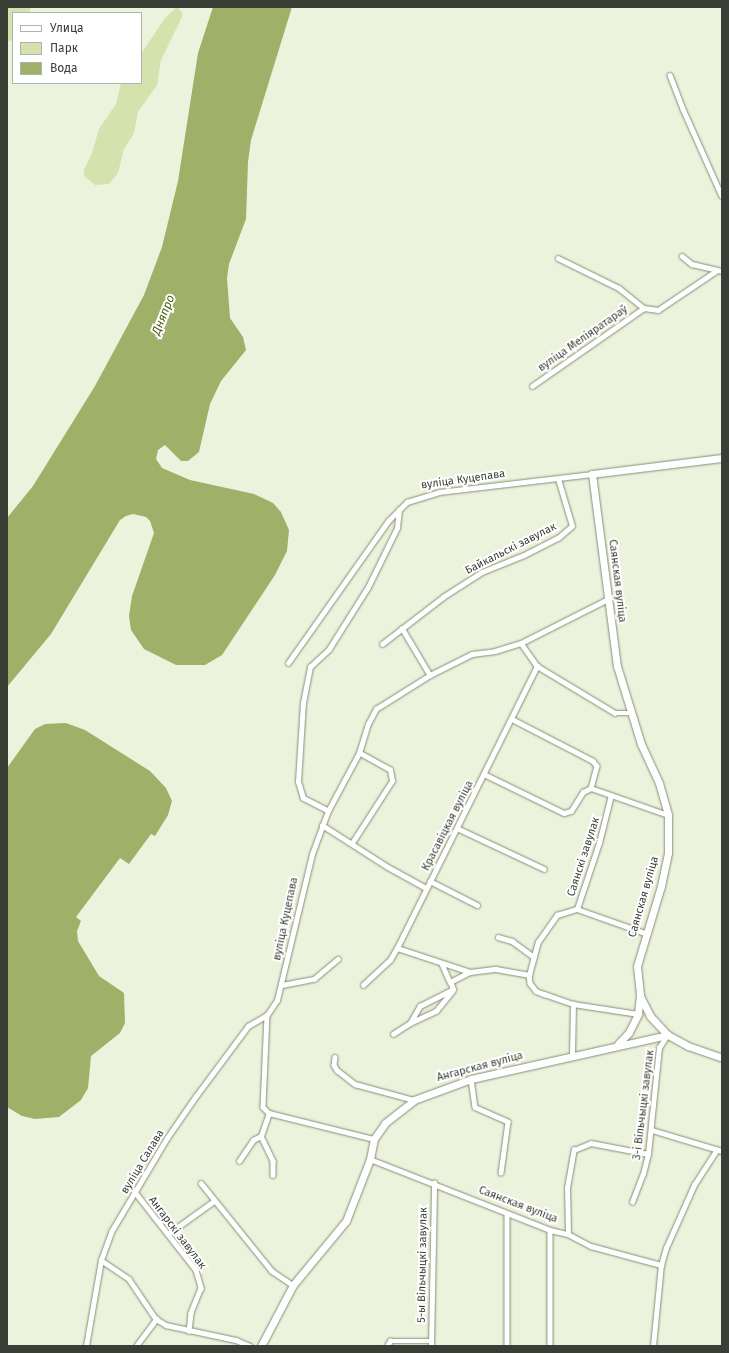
<!DOCTYPE html>
<meta charset="utf-8">
<style>
body{margin:0}
#map{position:relative;width:729px;height:1353px;overflow:hidden;background:#ecf3dc;font-family:"Fira Sans",sans-serif}
div>[style]{position:absolute}
[style*='--x']{left:calc(var(--x)*1px);top:calc(var(--y)*1px);width:calc(var(--w)*1px);rotate:calc(var(--a)*1deg)}
.green>*{inset:0;background:#d4e2ad}
.water>*{inset:0;background:#9fb069}
.roads{filter:drop-shadow(0 0 1px #878d78) drop-shadow(0 0 1px #878d78)}
.street>*{height:4.5px;margin:-2.25px;padding:0 2.25px;transform-origin:2.25px;border-radius:2.25px;background:#fff}
.secondary>*{height:7px;margin:-3.5px;padding:0 3.5px;transform-origin:3.5px;border-radius:3.5px;background:#fff}
span{translate:-50% -50%;white-space:nowrap;text-align:center;line-height:1.15;-webkit-text-stroke:4px #fff;paint-order:stroke}
.street-label{font-size:11px;color:#3b3e35}
.water-label{font-size:12px;color:#505f0f;font-style:italic}
.frame{position:absolute;inset:0;border:8px solid #3b3e35;pointer-events:none}
.legend{position:absolute;left:12px;top:12px;width:130px;height:72px;box-sizing:border-box;background:#fff;border:1px solid #b1b2ae;margin:0;padding:5px 7px;list-style:none;font-size:12px;color:#3b3e35}
.legend li{display:flex;align-items:center;gap:8px;height:20px}
.legend b{width:20px;border:1px solid #b1b2ae}
</style>
<div id="map">
<div class="green">
<div style="clip-path:polygon(7px 7px,31px 7px,29px 13px,13px 13px,13px 40px,7px 41px)"></div>
<div style="clip-path:polygon(177px 7px,182px 12px,182px 17px,161px 60px,157px 85px,138px 112px,134px 133px,124px 149px,118px 173px,109px 184px,95px 185px,84px 176px,84px 170px,92px 153px,99px 129px,116px 104px,121px 83px,141px 83px,141px 54px,165px 18px)"></div>
</div>
<div class="water">
<div style="clip-path:polygon(213px 7px,292px 7px,251px 140px,248px 162px,246px 219px,229px 264px,227px 278px,230px 318px,243px 337px,246px 350px,221px 381px,210px 404px,199px 452px,188px 461px,181px 461px,165px 445px,158px 450px,156px 459px,162px 468px,190px 480px,254px 494px,273px 503px,281px 512px,289px 530px,287px 551px,275px 575px,222px 655px,205px 665px,176px 665px,144px 649px,131px 630px,129px 616px,132px 596px,154px 533px,150px 521px,146px 517px,133px 514px,126px 516px,120px 520px,51px 634px,7px 687px,7px 518px,33px 486px,95px 386px,144px 295px,162px 247px,178px 181px,198px 53px)"></div>
<div style="clip-path:polygon(66px 723px,85px 730px,150px 771px,166px 788px,172px 801px,168px 815px,155px 836px,151px 834px,129px 864px,120px 858px,76px 917px,81px 921px,77px 931px,78px 941px,99px 976px,124px 993px,125px 1023px,120px 1033px,91px 1056px,88px 1088px,81px 1100px,59px 1117px,35px 1119px,22px 1116px,7px 1107px,7px 768px,35px 729px,45px 724px)"></div>
</div>
<div class="roads">
<div class="street">
<div style="--x:670;--y:75;--w:36;--a:69"></div>
<div style="--x:683;--y:109;--w:95;--a:65.9"></div>
<div style="--x:682;--y:256;--w:13;--a:39"></div>
<div style="--x:692;--y:264;--w:31;--a:13"></div>
<div style="--x:558;--y:258;--w:68;--a:26.2"></div>
<div style="--x:619;--y:288;--w:32;--a:39"></div>
<div style="--x:644;--y:308;--w:14;--a:8"></div>
<div style="--x:658;--y:310;--w:70;--a:-33.9"></div>
<div style="--x:532;--y:386;--w:136;--a:-34.9"></div>
<div style="--x:402;--y:628;--w:55;--a:59.2"></div>
<div style="--x:521;--y:643;--w:28;--a:55"></div>
<div style="--x:537;--y:666;--w:91;--a:31.1"></div>
<div style="--x:615;--y:713;--w:17;--a:0"></div>
<div style="--x:382;--y:644;--w:77;--a:-37.6"></div>
<div style="--x:443;--y:597;--w:46;--a:-32.7"></div>
<div style="--x:482;--y:572;--w:45;--a:-22"></div>
<div style="--x:524;--y:555;--w:38;--a:-27"></div>
<div style="--x:558;--y:538;--w:18;--a:-41"></div>
<div style="--x:572;--y:526;--w:49;--a:-106.6"></div>
<div style="--x:288;--y:663;--w:174;--a:-54.8"></div>
<div style="--x:388;--y:521;--w:27;--a:-45"></div>
<div style="--x:407;--y:502;--w:34;--a:-17"></div>
<div style="--x:439;--y:492;--w:154;--a:-6.7"></div>
<div style="--x:512;--y:719;--w:91;--a:27.4"></div>
<div style="--x:593;--y:761;--w:6;--a:51"></div>
<div style="--x:597;--y:766;--w:23;--a:105"></div>
<div style="--x:484;--y:774;--w:89;--a:26"></div>
<div style="--x:564;--y:813;--w:7;--a:-16"></div>
<div style="--x:571;--y:811;--w:22;--a:-58"></div>
<div style="--x:583;--y:792;--w:9;--a:-27"></div>
<div style="--x:591;--y:788;--w:82;--a:19.3"></div>
<div style="--x:328;--y:811;--w:28;--a:-153"></div>
<div style="--x:303;--y:798;--w:17;--a:-107"></div>
<div style="--x:298;--y:782;--w:79;--a:-86.4"></div>
<div style="--x:303;--y:703;--w:37;--a:-79"></div>
<div style="--x:310;--y:667;--w:26;--a:-43"></div>
<div style="--x:329;--y:649;--w:73;--a:-57.8"></div>
<div style="--x:368;--y:587;--w:66;--a:-63.8"></div>
<div style="--x:397;--y:528;--w:18;--a:-84"></div>
<div style="--x:322;--y:825;--w:78;--a:32.5"></div>
<div style="--x:388;--y:867;--w:43;--a:28.9"></div>
<div style="--x:457;--y:828;--w:96;--a:25.2"></div>
<div style="--x:352;--y:843;--w:74;--a:-57.2"></div>
<div style="--x:392;--y:781;--w:11;--a:-100"></div>
<div style="--x:390;--y:770;--w:35;--a:-151"></div>
<div style="--x:430;--y:881;--w:53;--a:27.1"></div>
<div style="--x:577;--y:909;--w:70;--a:-71.6"></div>
<div style="--x:599;--y:843;--w:49;--a:-76"></div>
<div style="--x:577;--y:909;--w:72;--a:19.4"></div>
<div style="--x:498;--y:937;--w:15;--a:16"></div>
<div style="--x:512;--y:941;--w:27;--a:36"></div>
<div style="--x:397;--y:948;--w:77;--a:18.2"></div>
<div style="--x:470;--y:972;--w:26;--a:-7"></div>
<div style="--x:496;--y:969;--w:34;--a:10"></div>
<div style="--x:529;--y:975;--w:8;--a:83"></div>
<div style="--x:530;--y:983;--w:10;--a:53"></div>
<div style="--x:536;--y:991;--w:9;--a:21"></div>
<div style="--x:544;--y:994;--w:31;--a:19"></div>
<div style="--x:573;--y:1004;--w:66;--a:8.7"></div>
<div style="--x:442;--y:964;--w:20;--a:66"></div>
<div style="--x:450;--y:982;--w:22;--a:-27"></div>
<div style="--x:529;--y:975;--w:34;--a:-75"></div>
<div style="--x:538;--y:942;--w:33;--a:-55"></div>
<div style="--x:557;--y:915;--w:21;--a:-17"></div>
<div style="--x:282;--y:985;--w:33;--a:-11"></div>
<div style="--x:314;--y:979;--w:31;--a:-40"></div>
<div style="--x:363;--y:985;--w:37;--a:-43"></div>
<div style="--x:390;--y:960;--w:14;--a:-60"></div>
<div style="--x:397;--y:948;--w:315;--a:-63.6"></div>
<div style="--x:267;--y:1015;--w:92;--a:92.5"></div>
<div style="--x:263;--y:1107;--w:8;--a:45"></div>
<div style="--x:269;--y:1113;--w:108;--a:13.9"></div>
<div style="--x:410;--y:1023;--w:29;--a:-25"></div>
<div style="--x:436;--y:1011;--w:26;--a:-51"></div>
<div style="--x:393;--y:1034;--w:20;--a:-33"></div>
<div style="--x:410;--y:1023;--w:20;--a:-60"></div>
<div style="--x:420;--y:1006;--w:37;--a:-27"></div>
<div style="--x:453;--y:989;--w:8;--a:-113"></div>
<div style="--x:572;--y:1055;--w:51;--a:-88.9"></div>
<div style="--x:335;--y:1057;--w:8;--a:97"></div>
<div style="--x:334;--y:1065;--w:6;--a:59"></div>
<div style="--x:337;--y:1070;--w:23;--a:38"></div>
<div style="--x:355;--y:1084;--w:61;--a:15.2"></div>
<div style="--x:471;--y:1079;--w:28;--a:82"></div>
<div style="--x:475;--y:1107;--w:36;--a:24"></div>
<div style="--x:508;--y:1122;--w:51;--a:97.8"></div>
<div style="--x:652;--y:1130;--w:73;--a:16.7"></div>
<div style="--x:261;--y:1136;--w:28;--a:64"></div>
<div style="--x:273;--y:1161;--w:14;--a:90"></div>
<div style="--x:370;--y:1159;--w:193;--a:21.5"></div>
<div style="--x:550;--y:1230;--w:18;--a:13"></div>
<div style="--x:568;--y:1234;--w:26;--a:28"></div>
<div style="--x:591;--y:1246;--w:73;--a:15.2"></div>
<div style="--x:239;--y:1161;--w:25;--a:-56"></div>
<div style="--x:253;--y:1140;--w:9;--a:-27"></div>
<div style="--x:261;--y:1136;--w:24;--a:-71"></div>
<div style="--x:201;--y:1183;--w:113;--a:51.1"></div>
<div style="--x:272;--y:1271;--w:25;--a:34"></div>
<div style="--x:135;--y:1192;--w:99;--a:52"></div>
<div style="--x:196;--y:1270;--w:19;--a:74"></div>
<div style="--x:201;--y:1288;--w:27;--a:112"></div>
<div style="--x:191;--y:1313;--w:18;--a:96"></div>
<div style="--x:632;--y:1202;--w:30;--a:-69"></div>
<div style="--x:643;--y:1174;--w:21;--a:-76"></div>
<div style="--x:648;--y:1154;--w:107;--a:-84.1"></div>
<div style="--x:659;--y:1048;--w:15;--a:-58"></div>
<div style="--x:507;--y:1214;--w:132;--a:90"></div>
<div style="--x:550;--y:1230;--w:116;--a:90"></div>
<div style="--x:168;--y:1234;--w:57;--a:-35.7"></div>
<div style="--x:568;--y:1234;--w:46;--a:-91.2"></div>
<div style="--x:567;--y:1188;--w:39;--a:-80"></div>
<div style="--x:574;--y:1150;--w:18;--a:-22"></div>
<div style="--x:591;--y:1143;--w:58;--a:10.9"></div>
<div style="--x:101;--y:1260;--w:34;--a:34"></div>
<div style="--x:129;--y:1279;--w:48;--a:56"></div>
<div style="--x:156;--y:1319;--w:12;--a:31"></div>
<div style="--x:166;--y:1325;--w:72;--a:12.1"></div>
<div style="--x:236;--y:1340;--w:15;--a:23"></div>
<div style="--x:86;--y:1346;--w:87;--a:-80.1"></div>
<div style="--x:101;--y:1260;--w:30;--a:-70"></div>
<div style="--x:111;--y:1232;--w:109;--a:-59.2"></div>
<div style="--x:167;--y:1138;--w:51;--a:-55.4"></div>
<div style="--x:196;--y:1096;--w:87;--a:-53.4"></div>
<div style="--x:248;--y:1026;--w:22;--a:-30"></div>
<div style="--x:267;--y:1015;--w:18;--a:-56"></div>
<div style="--x:277;--y:1000;--w:150;--a:-76.5"></div>
<div style="--x:312;--y:854;--w:46;--a:-69.6"></div>
<div style="--x:328;--y:811;--w:66;--a:-61.9"></div>
<div style="--x:359;--y:753;--w:30;--a:-73"></div>
<div style="--x:368;--y:724;--w:17;--a:-62"></div>
<div style="--x:376;--y:709;--w:64;--a:-32.2"></div>
<div style="--x:430;--y:675;--w:47;--a:-26.6"></div>
<div style="--x:472;--y:654;--w:23;--a:-7"></div>
<div style="--x:495;--y:651;--w:27;--a:-17"></div>
<div style="--x:521;--y:643;--w:97;--a:-26.8"></div>
<div style="--x:136;--y:1346;--w:34;--a:-53"></div>
<div style="--x:387;--y:1346;--w:6;--a:-59"></div>
<div style="--x:390;--y:1341;--w:41;--a:0"></div>
<div style="--x:431;--y:1346;--w:163;--a:-88.9"></div>
<div style="--x:653;--y:1346;--w:81;--a:-84.4"></div>
<div style="--x:661;--y:1265;--w:18;--a:-74"></div>
<div style="--x:666;--y:1248;--w:69;--a:-66"></div>
<div style="--x:694;--y:1185;--w:40;--a:-57.1"></div>
</div>
<div class="secondary">
<div style="--x:722;--y:458;--w:131;--a:173"></div>
<div style="--x:592;--y:474;--w:194;--a:82.6"></div>
<div style="--x:617;--y:666;--w:82;--a:72.9"></div>
<div style="--x:641;--y:744;--w:43;--a:65.2"></div>
<div style="--x:659;--y:783;--w:33;--a:74"></div>
<div style="--x:668;--y:815;--w:38;--a:90"></div>
<div style="--x:668;--y:853;--w:34;--a:102"></div>
<div style="--x:661;--y:886;--w:84;--a:106.7"></div>
<div style="--x:637;--y:966;--w:30;--a:84"></div>
<div style="--x:640;--y:996;--w:22;--a:63"></div>
<div style="--x:650;--y:1016;--w:26;--a:47"></div>
<div style="--x:668;--y:1035;--w:23;--a:29"></div>
<div style="--x:688;--y:1046;--w:36;--a:19"></div>
<div style="--x:618;--y:1044;--w:16;--a:-47"></div>
<div style="--x:629;--y:1032;--w:20;--a:-63"></div>
<div style="--x:638;--y:1014;--w:18;--a:-84"></div>
<div style="--x:261;--y:1346;--w:69;--a:-62.3"></div>
<div style="--x:293;--y:1285;--w:83;--a:-50.4"></div>
<div style="--x:346;--y:1221;--w:66;--a:-68.8"></div>
<div style="--x:370;--y:1159;--w:20;--a:-79"></div>
<div style="--x:374;--y:1139;--w:19;--a:-55"></div>
<div style="--x:385;--y:1123;--w:37;--a:-38"></div>
<div style="--x:414;--y:1100;--w:61;--a:-20.2"></div>
<div style="--x:471;--y:1079;--w:202;--a:-12.6"></div>
</div>
</div>
<div class="street-label">
<span style="left:583px;top:339px;rotate:-35deg">вуліца Меліяратараў</span>
<span style="left:463px;top:480px;rotate:-8deg">вуліца Куцепава</span>
<span style="left:511px;top:549px;rotate:-27deg">Байкальскі завулак</span>
<span style="left:617px;top:581px;rotate:83deg">Саянская вуліца</span>
<span style="left:448px;top:826px;rotate:-63deg">Красавіцкая вуліца</span>
<span style="left:584px;top:857px;rotate:-72deg">Саянскі завулак</span>
<span style="left:644px;top:897px;rotate:-74deg">Саянская вуліца</span>
<span style="left:286px;top:919px;rotate:-78deg">вуліца Куцепава</span>
<span style="left:480px;top:1067px;rotate:-15deg">Ангарская вуліца</span>
<span style="left:644px;top:1105px;rotate:-83deg">3-і Вільчыцкі завулак</span>
<span style="left:143px;top:1162px;rotate:-59deg">вуліца Салава</span>
<span style="left:518px;top:1205px;rotate:21deg">Саянская вуліца</span>
<span style="left:177px;top:1233px;rotate:53deg">Ангарскі завулак</span>
<span style="left:423px;top:1265px;rotate:-89deg">5-ы Вільчыцкі завулак</span>
</div>
<div class="water-label">
<span style="left:164px;top:315px;rotate:-68deg">Дняпро</span>
</div>
<div class="frame"></div>
<ul class="legend">
<li><b style="height:5px;background:#fff"></b>Улица</li>
<li><b style="height:11px;background:#d4e2ad"></b>Парк</li>
<li><b style="height:11px;background:#9fb069"></b>Вода</li>
</ul>
</div>
